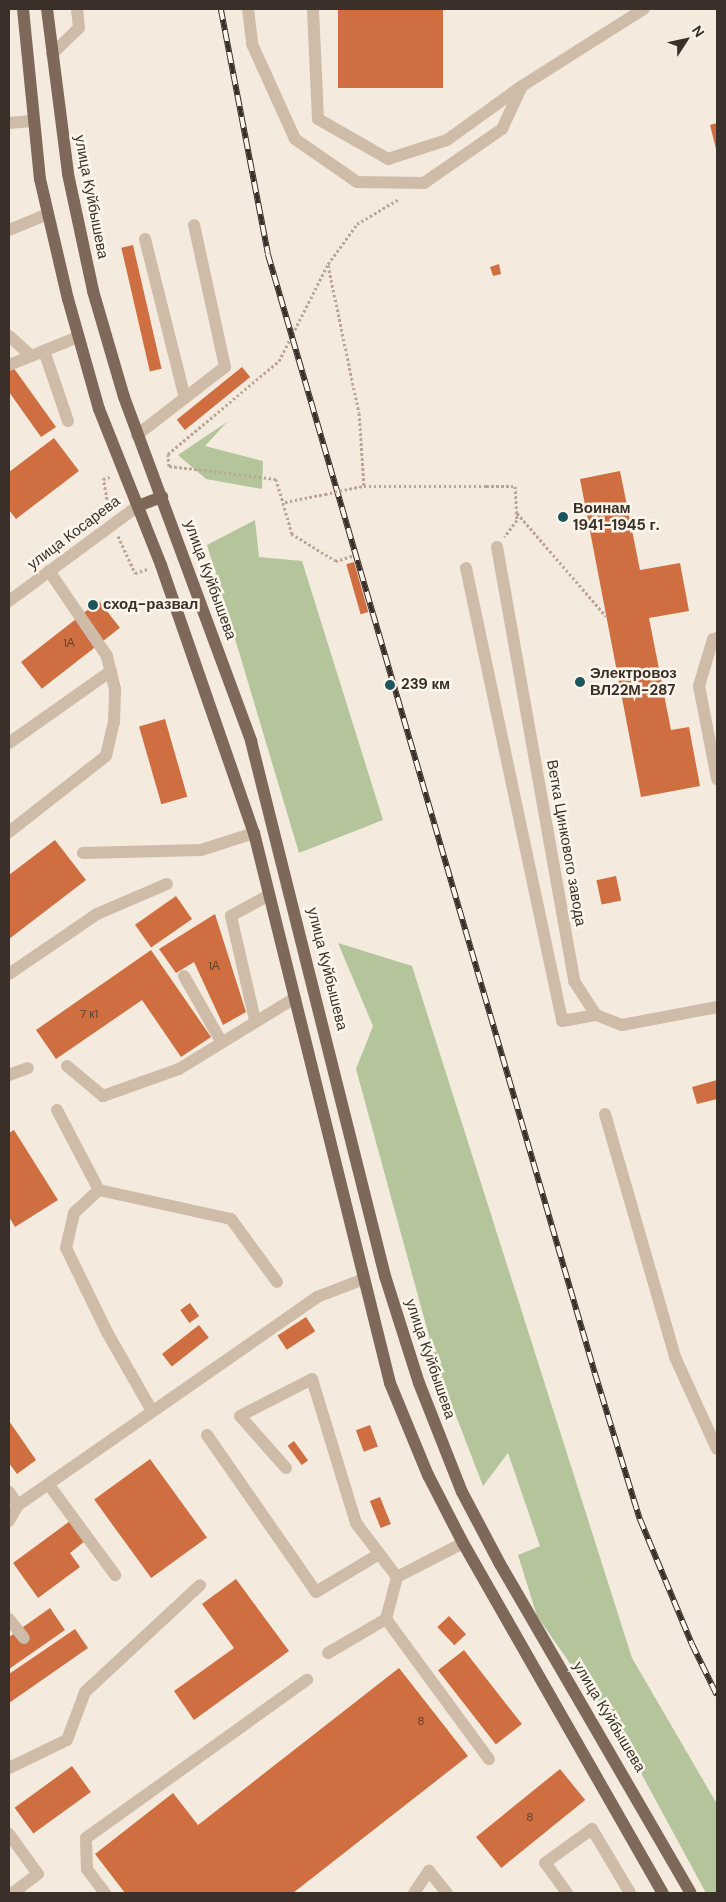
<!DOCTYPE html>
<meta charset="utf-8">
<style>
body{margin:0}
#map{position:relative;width:726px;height:1902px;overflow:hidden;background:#f4ebde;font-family:"DM Sans",sans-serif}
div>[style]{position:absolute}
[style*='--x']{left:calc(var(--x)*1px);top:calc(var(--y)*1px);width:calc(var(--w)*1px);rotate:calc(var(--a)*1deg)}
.green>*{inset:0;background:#b4c59c}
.building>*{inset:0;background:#cf6f41;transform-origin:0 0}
.path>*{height:3px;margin-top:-1.5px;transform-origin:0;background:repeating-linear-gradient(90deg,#baa692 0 2.5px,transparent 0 5px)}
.minor>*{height:12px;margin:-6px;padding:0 6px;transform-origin:6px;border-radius:6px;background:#cebca8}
.major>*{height:12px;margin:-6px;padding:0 6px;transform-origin:6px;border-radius:6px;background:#7d6859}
.rail>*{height:5.5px;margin-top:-2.75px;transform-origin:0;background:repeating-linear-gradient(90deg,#fbf5eb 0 11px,#3a3029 0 22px);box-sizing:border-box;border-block:1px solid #3a3029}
.path-bridge>*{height:3px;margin-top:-1.5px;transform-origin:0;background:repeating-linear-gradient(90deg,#baa692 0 2.5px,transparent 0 5px)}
.dots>*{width:14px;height:14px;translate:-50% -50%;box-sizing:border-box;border:2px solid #fbf5eb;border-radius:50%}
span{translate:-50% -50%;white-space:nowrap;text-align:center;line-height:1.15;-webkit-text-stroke:5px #fbf5eb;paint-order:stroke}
.number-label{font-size:12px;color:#5f402f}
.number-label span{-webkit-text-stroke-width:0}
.street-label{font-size:15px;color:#3a3029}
.poi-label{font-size:15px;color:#3a3029;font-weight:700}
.left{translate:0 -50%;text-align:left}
.frame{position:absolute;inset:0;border:10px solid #3a3029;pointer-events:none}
.north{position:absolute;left:661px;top:15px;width:50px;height:50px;-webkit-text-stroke:4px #fbf5eb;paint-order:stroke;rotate:55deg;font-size:14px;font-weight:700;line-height:20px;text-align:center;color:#3a3029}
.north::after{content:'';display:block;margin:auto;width:18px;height:22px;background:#3a3029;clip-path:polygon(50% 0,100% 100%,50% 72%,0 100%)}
</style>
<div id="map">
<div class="green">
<div style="clip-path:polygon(227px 422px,205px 446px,263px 461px,262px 489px,206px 479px,178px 455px)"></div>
<div style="clip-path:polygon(255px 520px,259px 557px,302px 561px,383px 820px,299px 853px,207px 545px)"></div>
<div style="clip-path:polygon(338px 943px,412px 966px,632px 1658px,717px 1804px,717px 1893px,706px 1893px,622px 1738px,537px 1616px,518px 1555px,540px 1546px,508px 1453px,483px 1486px,438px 1369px,356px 1069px,373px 1026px)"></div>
</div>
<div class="building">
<div style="left:338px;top:9px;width:105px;height:79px"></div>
<div style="clip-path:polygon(717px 123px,717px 153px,710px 125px)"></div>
<div style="left:133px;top:245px;width:127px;height:12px;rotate:77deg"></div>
<div style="clip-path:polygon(499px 264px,501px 274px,493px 276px,490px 267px)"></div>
<div style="clip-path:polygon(13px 367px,56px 427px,41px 437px,9px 392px,9px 370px)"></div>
<div style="left:242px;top:367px;width:13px;height:84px;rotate:51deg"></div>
<div style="clip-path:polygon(54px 438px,79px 471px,16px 519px,9px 510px,9px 472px)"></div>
<div style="clip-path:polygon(620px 471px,640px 570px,680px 563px,689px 611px,649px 618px,671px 730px,689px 727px,700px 786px,641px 797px,580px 479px)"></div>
<div style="left:354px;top:562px;width:52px;height:8px;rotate:74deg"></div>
<div style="left:99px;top:601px;width:34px;height:99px;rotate:52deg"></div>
<div style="left:165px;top:719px;width:81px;height:27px;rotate:74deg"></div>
<div style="clip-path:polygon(55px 840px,86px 880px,9px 939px,9px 875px)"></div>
<div style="left:616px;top:876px;width:25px;height:20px;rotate:78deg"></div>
<div style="left:176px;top:896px;width:28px;height:50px;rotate:55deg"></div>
<div style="clip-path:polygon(215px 914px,246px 1012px,223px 1025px,194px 962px,176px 973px,159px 949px)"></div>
<div style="clip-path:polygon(151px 950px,211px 1037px,181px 1057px,142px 1000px,56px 1059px,36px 1030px)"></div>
<div style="clip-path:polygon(717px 1080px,717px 1099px,697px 1104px,692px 1087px)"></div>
<div style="clip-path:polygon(14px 1130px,58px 1200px,15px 1227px,9px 1217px,9px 1133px)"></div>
<div style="left:190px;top:1303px;width:16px;height:12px;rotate:55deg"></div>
<div style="left:306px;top:1317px;width:17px;height:34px;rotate:57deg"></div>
<div style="left:199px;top:1325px;width:16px;height:47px;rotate:52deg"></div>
<div style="clip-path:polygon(9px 1421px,36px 1460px,17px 1474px,9px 1463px)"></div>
<div style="left:370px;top:1425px;width:23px;height:15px;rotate:70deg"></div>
<div style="left:294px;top:1441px;width:24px;height:8px;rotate:54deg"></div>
<div style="left:150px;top:1459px;width:97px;height:69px;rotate:54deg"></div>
<div style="left:380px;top:1497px;width:29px;height:11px;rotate:68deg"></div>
<div style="clip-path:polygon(70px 1521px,85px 1541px,70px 1553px,80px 1567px,38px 1598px,13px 1563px)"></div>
<div style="clip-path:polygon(236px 1579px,289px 1651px,194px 1720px,174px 1691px,234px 1648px,202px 1604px)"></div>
<div style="clip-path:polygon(50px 1608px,65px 1630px,9px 1669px,9px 1637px)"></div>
<div style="left:449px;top:1616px;width:25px;height:16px;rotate:47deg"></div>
<div style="clip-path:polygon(75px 1629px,88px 1648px,9px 1703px,9px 1674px)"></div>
<div style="left:464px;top:1650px;width:94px;height:33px;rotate:52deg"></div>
<div style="clip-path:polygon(399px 1668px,468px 1756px,293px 1893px,125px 1893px,95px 1854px,173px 1793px,198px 1825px)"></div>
<div style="left:72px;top:1766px;width:32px;height:71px;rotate:54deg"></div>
<div style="left:560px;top:1769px;width:40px;height:108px;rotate:51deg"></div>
</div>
<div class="path">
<div style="--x:328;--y:265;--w:151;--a:78.2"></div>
<div style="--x:359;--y:413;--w:73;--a:86.1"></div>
<div style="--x:486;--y:486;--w:29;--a:0"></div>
<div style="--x:515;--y:486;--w:34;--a:87"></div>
<div style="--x:517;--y:520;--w:21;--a:127"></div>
<div style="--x:285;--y:502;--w:41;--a:-11.3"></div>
<div style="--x:109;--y:509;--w:31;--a:-101"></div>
<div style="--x:103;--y:479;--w:7;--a:-16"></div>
<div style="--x:517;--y:513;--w:136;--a:49.2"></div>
<div style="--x:118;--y:536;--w:41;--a:65.3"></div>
<div style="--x:135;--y:573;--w:14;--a:-17"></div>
<div style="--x:193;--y:546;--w:8;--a:-30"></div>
<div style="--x:352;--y:556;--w:17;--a:163"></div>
<div style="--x:336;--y:561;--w:52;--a:-148.5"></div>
<div style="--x:292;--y:534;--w:57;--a:-106.2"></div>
<div style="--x:276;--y:479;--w:108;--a:-173.1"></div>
<div style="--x:169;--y:466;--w:12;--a:-95"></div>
<div style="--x:168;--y:454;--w:145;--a:-40"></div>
<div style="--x:279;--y:361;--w:109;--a:-63.2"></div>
<div style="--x:328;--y:264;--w:49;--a:-54.1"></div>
<div style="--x:357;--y:224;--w:49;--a:-30.8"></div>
</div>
<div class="minor">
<div style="--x:248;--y:9;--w:35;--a:83"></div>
<div style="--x:252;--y:44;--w:104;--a:65.6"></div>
<div style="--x:295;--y:139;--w:75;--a:34.7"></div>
<div style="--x:357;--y:182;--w:67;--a:0.9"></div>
<div style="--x:424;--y:183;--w:95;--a:-34.7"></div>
<div style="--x:502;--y:129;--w:45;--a:-65.1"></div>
<div style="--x:313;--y:9;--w:110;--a:87.4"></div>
<div style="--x:318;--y:119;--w:81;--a:29.7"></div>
<div style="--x:388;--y:159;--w:62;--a:-17.9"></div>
<div style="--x:447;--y:140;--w:92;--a:-35.8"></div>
<div style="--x:522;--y:86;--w:144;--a:-32.3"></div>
<div style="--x:52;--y:54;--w:37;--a:-44"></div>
<div style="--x:79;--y:28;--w:19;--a:-96"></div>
<div style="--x:9;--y:123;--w:25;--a:-5"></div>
<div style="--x:9;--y:230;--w:42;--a:-22.3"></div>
<div style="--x:145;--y:239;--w:164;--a:75.9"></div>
<div style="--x:9;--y:336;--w:30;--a:42"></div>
<div style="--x:44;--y:351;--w:74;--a:71.1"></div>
<div style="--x:9;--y:365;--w:74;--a:-22.1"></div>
<div style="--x:137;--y:435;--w:111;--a:-37.7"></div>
<div style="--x:225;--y:367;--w:145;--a:-102.3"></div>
<div style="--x:497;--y:547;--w:441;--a:79.9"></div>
<div style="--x:574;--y:981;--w:40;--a:57.1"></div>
<div style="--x:596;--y:1015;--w:28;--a:21"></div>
<div style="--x:622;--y:1025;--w:97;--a:-10.7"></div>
<div style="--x:466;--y:568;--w:463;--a:78"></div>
<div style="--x:562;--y:1021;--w:35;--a:-10"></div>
<div style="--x:9;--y:601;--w:160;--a:-36.4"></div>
<div style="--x:717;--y:638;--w:4;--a:166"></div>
<div style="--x:713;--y:639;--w:49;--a:106.6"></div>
<div style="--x:699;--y:686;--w:95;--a:79"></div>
<div style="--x:9;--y:743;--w:125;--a:-35.2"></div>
<div style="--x:9;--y:832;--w:123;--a:-38.1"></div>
<div style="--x:106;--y:756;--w:35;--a:-77"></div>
<div style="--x:114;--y:722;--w:33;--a:-88"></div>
<div style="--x:115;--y:689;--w:34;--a:-104"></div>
<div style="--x:107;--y:656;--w:103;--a:-124.3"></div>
<div style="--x:83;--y:853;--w:118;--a:-1.5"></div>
<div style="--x:201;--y:850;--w:56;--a:-17.8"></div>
<div style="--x:9;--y:974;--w:107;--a:-34.3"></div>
<div style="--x:97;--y:914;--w:76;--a:-23.2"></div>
<div style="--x:184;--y:976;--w:75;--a:60.4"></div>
<div style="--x:255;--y:1020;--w:107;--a:-103"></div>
<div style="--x:231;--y:916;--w:43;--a:-28.9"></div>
<div style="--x:67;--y:1066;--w:47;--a:39.8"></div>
<div style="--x:103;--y:1096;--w:81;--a:-19.6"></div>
<div style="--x:179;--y:1069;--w:136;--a:-31.5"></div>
<div style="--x:9;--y:1075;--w:20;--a:-20"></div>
<div style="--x:57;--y:1110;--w:90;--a:62.3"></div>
<div style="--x:605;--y:1114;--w:253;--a:73.9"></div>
<div style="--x:675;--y:1357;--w:101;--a:65.5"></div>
<div style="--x:152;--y:1411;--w:91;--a:-119.7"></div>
<div style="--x:107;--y:1332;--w:93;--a:-116"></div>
<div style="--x:66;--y:1248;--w:36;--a:-77"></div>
<div style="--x:74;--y:1213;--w:34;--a:-43"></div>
<div style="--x:99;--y:1190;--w:135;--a:12.4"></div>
<div style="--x:231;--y:1219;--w:78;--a:53.9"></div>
<div style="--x:207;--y:1435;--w:191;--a:55.2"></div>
<div style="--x:316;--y:1592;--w:74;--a:-31.1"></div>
<div style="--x:286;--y:1468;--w:69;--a:-131.5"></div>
<div style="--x:240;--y:1416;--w:81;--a:-27.2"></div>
<div style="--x:312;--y:1379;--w:151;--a:73"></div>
<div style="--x:356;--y:1523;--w:68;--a:52.8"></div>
<div style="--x:49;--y:1485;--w:112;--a:53.7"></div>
<div style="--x:9;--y:1492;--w:16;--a:55"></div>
<div style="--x:18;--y:1505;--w:364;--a:-34.8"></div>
<div style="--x:317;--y:1297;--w:50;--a:-21"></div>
<div style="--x:9;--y:1521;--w:18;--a:-61"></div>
<div style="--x:9;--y:1619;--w:24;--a:52"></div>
<div style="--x:386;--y:1619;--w:174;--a:53.7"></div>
<div style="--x:328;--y:1653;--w:67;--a:-30.4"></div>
<div style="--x:386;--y:1619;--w:43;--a:-75.3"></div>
<div style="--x:397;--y:1577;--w:74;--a:-27.3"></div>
<div style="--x:9;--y:1768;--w:64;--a:-25.8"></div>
<div style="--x:67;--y:1740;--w:51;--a:-69.4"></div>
<div style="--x:85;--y:1692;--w:157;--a:-42.9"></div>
<div style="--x:9;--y:1834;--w:49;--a:54.1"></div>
<div style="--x:38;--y:1874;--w:31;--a:143"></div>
<div style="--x:105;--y:1893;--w:30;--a:-127"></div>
<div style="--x:87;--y:1869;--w:31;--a:-92"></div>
<div style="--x:86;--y:1838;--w:272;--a:-35.6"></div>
<div style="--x:414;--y:1893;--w:27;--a:-56"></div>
<div style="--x:429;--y:1871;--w:28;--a:51"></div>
<div style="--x:567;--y:1893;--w:37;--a:-126"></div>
<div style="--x:545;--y:1863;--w:58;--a:-35.9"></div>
<div style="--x:592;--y:1829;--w:74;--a:59.3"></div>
</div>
<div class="major">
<div style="--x:23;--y:9;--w:171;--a:84.3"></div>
<div style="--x:40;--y:179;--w:123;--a:76.9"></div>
<div style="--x:68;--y:299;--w:114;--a:74.3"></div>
<div style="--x:99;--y:409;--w:168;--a:68.3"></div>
<div style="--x:161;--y:565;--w:284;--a:70.9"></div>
<div style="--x:254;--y:833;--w:567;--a:76.11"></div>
<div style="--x:390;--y:1383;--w:100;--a:67.6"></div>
<div style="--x:428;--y:1475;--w:76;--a:62.8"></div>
<div style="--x:463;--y:1543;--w:403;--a:60.3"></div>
<div style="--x:47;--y:9;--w:166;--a:82.7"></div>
<div style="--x:68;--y:174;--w:120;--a:77.9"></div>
<div style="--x:93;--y:291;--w:110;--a:73.7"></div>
<div style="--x:124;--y:397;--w:367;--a:69.7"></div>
<div style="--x:251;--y:741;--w:552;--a:75.94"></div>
<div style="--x:385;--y:1276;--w:112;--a:72.4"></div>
<div style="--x:419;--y:1383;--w:117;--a:68.5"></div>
<div style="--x:462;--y:1492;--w:81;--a:62.2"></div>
<div style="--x:500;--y:1564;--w:380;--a:59.9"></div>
<div style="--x:138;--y:506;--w:26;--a:-21"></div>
</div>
<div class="rail">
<div style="--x:221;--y:9;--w:249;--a:79.1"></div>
<div style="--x:268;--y:254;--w:1166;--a:73.71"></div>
<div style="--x:595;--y:1373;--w:153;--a:72.9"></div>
<div style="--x:640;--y:1519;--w:135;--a:67.4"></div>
<div style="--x:692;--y:1644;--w:57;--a:63.9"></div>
</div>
<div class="path-bridge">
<div style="--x:325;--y:494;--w:40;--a:-12"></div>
<div style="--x:364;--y:486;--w:122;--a:0"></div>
</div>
<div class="dots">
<div style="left:563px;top:517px;background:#1b565f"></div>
<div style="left:93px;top:605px;background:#1b565f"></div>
<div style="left:580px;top:682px;background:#1b565f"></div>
<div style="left:390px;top:685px;background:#1b565f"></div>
</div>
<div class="number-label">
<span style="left:69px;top:644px">1А</span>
<span style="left:214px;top:967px">1А</span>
<span style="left:89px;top:1015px">7 к1</span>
<span style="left:421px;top:1722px">8</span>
<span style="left:530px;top:1818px">8</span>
</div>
<div class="street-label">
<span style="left:91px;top:197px;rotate:79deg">улица Куйбышева</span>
<span style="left:74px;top:533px;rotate:-37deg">улица Косарева</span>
<span style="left:210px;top:580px;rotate:70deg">улица Куйбышева</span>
<span style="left:566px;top:843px;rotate:80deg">Ветка Цинкового завода</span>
<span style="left:327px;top:969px;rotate:76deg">улица Куйбышева</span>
<span style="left:430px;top:1359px;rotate:71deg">улица Куйбышева</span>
<span style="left:609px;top:1717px;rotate:59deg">улица Куйбышева</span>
</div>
<div class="poi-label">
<span class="left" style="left:573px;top:517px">Воинам<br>1941-1945 г.</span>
<span class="left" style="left:103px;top:605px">сход-развал</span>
<span class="left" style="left:590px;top:682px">Электровоз<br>ВЛ22М-287</span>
<span class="left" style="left:401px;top:685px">239 км</span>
</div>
<div class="frame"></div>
<div class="north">N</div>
</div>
